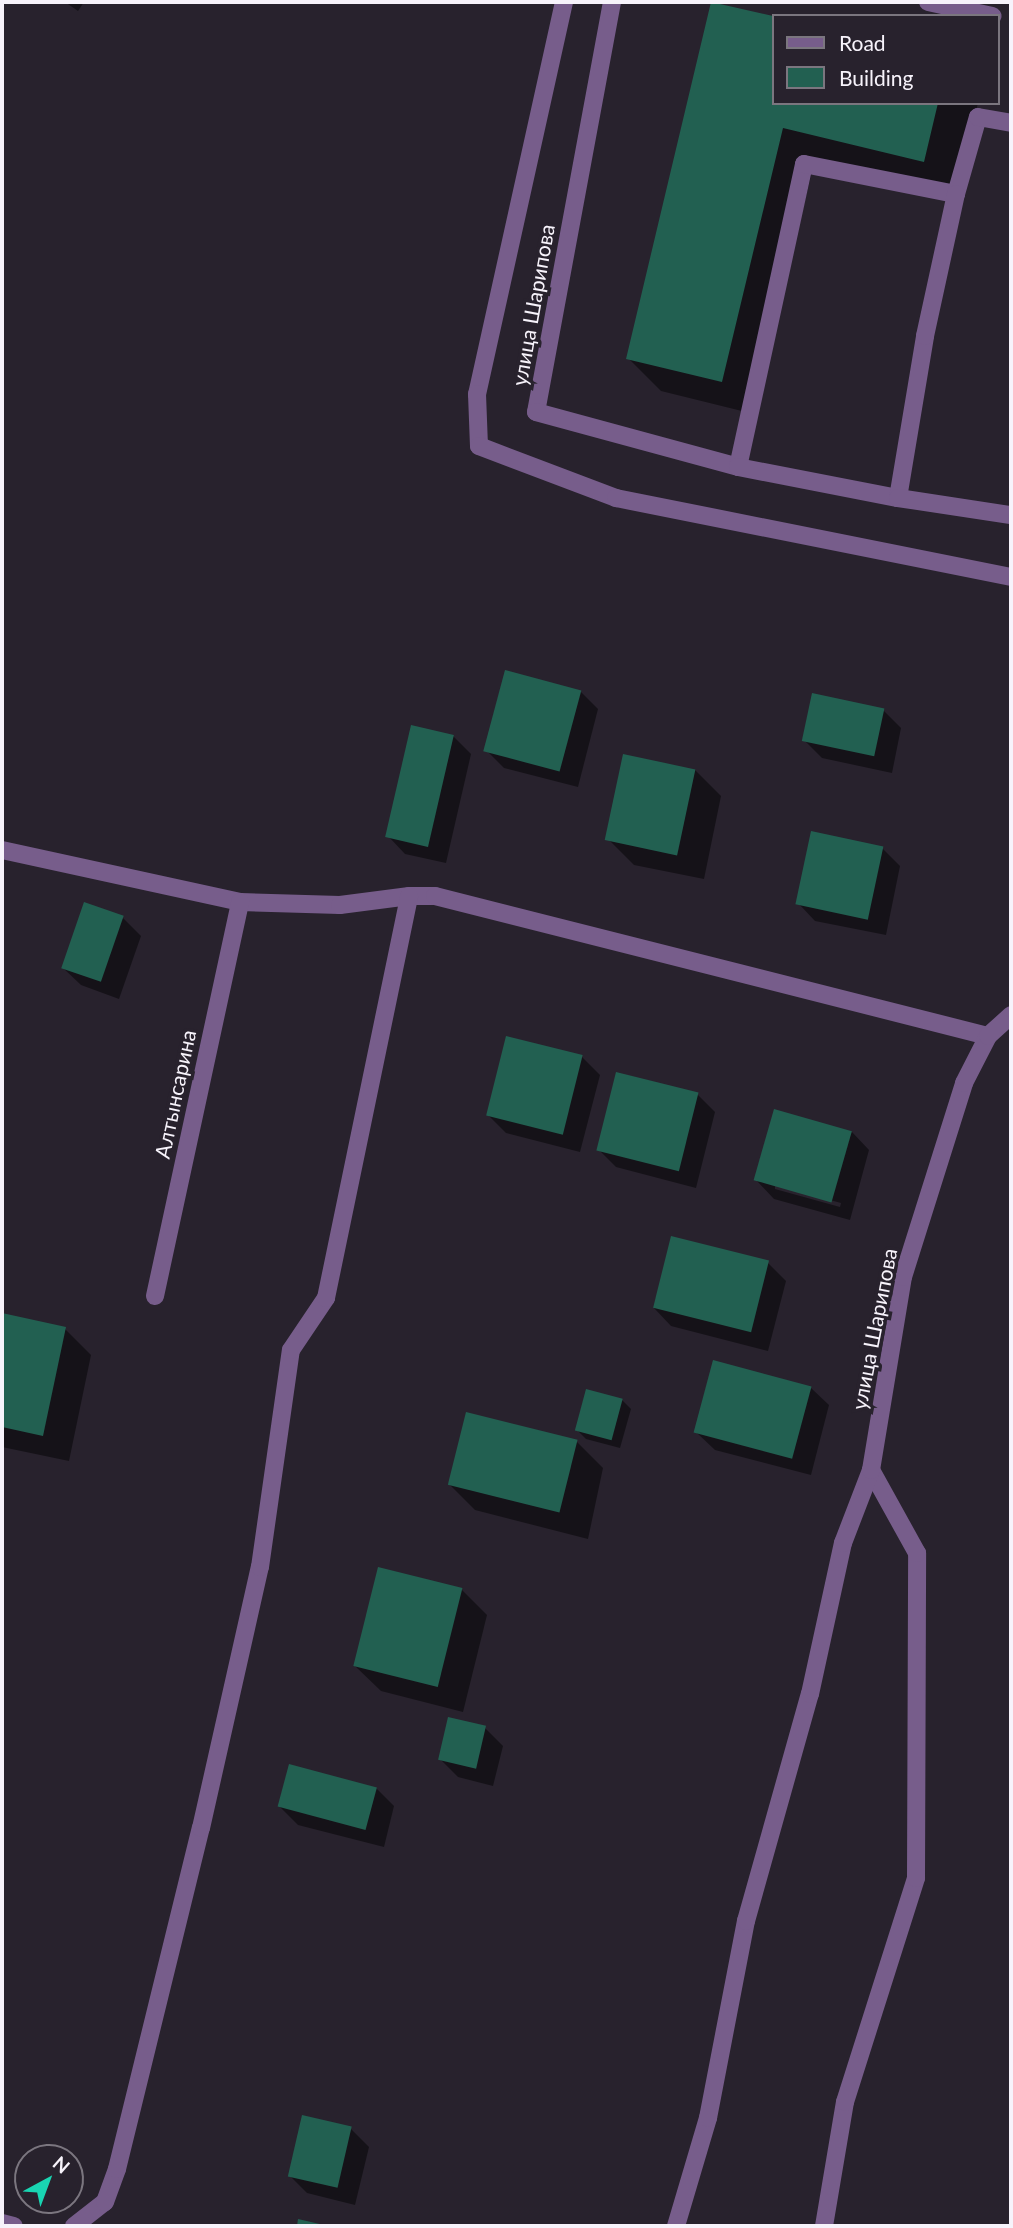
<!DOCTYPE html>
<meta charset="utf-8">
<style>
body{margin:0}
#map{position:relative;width:1013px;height:2228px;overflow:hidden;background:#28222d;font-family:Lato,sans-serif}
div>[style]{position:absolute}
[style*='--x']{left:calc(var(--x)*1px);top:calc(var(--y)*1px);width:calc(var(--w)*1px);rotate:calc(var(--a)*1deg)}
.shadow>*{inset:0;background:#0007}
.building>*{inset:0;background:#226051;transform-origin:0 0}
.lane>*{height:18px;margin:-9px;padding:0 9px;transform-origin:9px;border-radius:9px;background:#775d8b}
.street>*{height:18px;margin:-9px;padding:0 9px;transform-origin:9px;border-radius:9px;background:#775d8b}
span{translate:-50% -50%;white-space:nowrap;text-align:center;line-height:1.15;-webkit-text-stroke:7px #28222d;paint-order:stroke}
.street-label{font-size:21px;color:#f7f3fb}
.frame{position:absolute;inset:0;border:4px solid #f7f3fb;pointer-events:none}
.legend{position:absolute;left:772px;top:14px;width:228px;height:91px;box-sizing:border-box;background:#28222d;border:2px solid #7b767f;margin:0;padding:9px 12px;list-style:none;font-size:21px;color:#f7f3fb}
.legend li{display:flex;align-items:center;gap:14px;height:35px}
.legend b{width:35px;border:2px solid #7b767f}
.north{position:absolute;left:14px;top:2144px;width:70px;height:70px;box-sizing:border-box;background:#28222d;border:2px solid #7b767f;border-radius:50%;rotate:41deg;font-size:19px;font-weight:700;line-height:28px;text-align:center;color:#f7f3fb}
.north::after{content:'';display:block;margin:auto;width:24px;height:32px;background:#19d5b2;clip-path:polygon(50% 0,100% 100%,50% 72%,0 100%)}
</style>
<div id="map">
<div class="shadow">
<div style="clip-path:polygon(65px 2px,84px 2px,78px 11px)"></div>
<div style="clip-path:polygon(713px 4px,773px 18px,773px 103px,978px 103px,956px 193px,815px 159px,754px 414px,661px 391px,628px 358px)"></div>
<div style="clip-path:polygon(580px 691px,598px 709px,578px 787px,504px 768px,486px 750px)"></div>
<div style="clip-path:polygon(883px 710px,901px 728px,892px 773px,822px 758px,804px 740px)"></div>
<div style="clip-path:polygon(453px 736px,471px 754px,446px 863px,405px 854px,388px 836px)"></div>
<div style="clip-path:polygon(695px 770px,721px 796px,704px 879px,634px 865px,608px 839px)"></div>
<div style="clip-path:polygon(882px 848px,900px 866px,886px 935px,815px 921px,798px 903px)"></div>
<div style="clip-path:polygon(123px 918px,141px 936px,119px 999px,81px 985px,63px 968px)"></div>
<div style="clip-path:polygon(582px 1057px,600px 1075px,580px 1152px,506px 1133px,488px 1115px)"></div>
<div style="clip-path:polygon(697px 1094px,715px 1112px,696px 1188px,616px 1167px,598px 1149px)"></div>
<div style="clip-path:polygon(evenodd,852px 1132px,869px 1150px,850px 1220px,774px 1199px,757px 1181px,852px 1132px,775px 1185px,841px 1203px,840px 1207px,775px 1189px,775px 1185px)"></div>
<div style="clip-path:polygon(768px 1263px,786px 1281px,768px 1351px,671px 1326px,654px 1308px)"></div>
<div style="clip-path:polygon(2px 1315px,65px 1329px,91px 1355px,69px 1461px,2px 1447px)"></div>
<div style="clip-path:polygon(811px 1388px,829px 1405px,811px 1475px,715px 1450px,697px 1433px)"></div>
<div style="clip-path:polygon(622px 1400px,631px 1409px,620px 1448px,586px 1439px,577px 1430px)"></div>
<div style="clip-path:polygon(577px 1442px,603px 1468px,588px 1539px,475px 1510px,449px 1484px)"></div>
<div style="clip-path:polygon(461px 1589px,487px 1615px,463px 1712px,381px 1691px,355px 1666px)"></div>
<div style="clip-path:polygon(485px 1728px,503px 1746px,493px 1786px,458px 1777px,440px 1759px)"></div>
<div style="clip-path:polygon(376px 1788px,394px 1806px,384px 1847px,298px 1825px,280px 1807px)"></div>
<div style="clip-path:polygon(351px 2129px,369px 2147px,355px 2205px,307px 2193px,289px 2175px)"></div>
</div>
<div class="building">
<div style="clip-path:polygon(711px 2px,773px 16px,773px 103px,938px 103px,924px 162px,783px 128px,722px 382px,626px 359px)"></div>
<div style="left:505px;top:670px;width:79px;height:84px;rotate:15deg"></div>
<div style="left:812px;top:693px;width:74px;height:49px;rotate:12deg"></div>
<div style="left:411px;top:725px;width:44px;height:115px;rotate:13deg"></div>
<div style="left:623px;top:754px;width:74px;height:88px;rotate:12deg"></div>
<div style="left:811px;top:831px;width:74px;height:75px;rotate:12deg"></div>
<div style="left:84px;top:902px;width:42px;height:70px;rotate:19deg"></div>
<div style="left:506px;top:1036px;width:79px;height:82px;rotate:14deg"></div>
<div style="left:616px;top:1072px;width:85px;height:81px;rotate:14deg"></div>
<div style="left:774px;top:1109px;width:81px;height:74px;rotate:16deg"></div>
<div style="left:671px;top:1236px;width:101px;height:74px;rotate:14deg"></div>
<div style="clip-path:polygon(2px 1313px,66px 1327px,43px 1436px,2px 1427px)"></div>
<div style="left:713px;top:1360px;width:102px;height:75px;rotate:15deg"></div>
<div style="left:586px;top:1389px;width:38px;height:43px;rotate:15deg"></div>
<div style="left:466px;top:1412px;width:115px;height:75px;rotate:14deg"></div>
<div style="left:378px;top:1567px;width:87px;height:102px;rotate:14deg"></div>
<div style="left:448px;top:1717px;width:39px;height:44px;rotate:13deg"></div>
<div style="left:289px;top:1764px;width:91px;height:44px;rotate:15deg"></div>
<div style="left:302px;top:2115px;width:51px;height:63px;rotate:13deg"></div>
<div style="clip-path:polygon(298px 2219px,324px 2225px,324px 2226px,297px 2226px)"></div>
</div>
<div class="lane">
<div style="--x:564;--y:2;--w:402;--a:102.5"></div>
<div style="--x:477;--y:394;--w:52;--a:87.8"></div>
<div style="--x:479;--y:446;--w:147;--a:20.8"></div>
<div style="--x:616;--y:498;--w:403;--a:11.3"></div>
<div style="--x:2;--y:850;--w:244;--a:12.3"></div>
<div style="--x:240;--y:902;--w:100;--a:1.7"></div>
<div style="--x:340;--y:905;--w:70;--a:-7.4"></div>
<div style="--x:409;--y:896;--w:26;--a:0"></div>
<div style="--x:435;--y:896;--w:570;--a:14.21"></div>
<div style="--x:2;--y:2223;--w:12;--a:14"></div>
<div style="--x:74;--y:2226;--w:39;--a:-38"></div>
<div style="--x:105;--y:2202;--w:35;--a:-70"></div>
<div style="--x:117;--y:2169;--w:351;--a:-76.2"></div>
<div style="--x:201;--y:1828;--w:268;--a:-77.3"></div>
<div style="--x:260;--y:1567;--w:219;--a:-81.9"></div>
<div style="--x:291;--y:1350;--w:63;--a:-56.1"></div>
<div style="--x:326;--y:1298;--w:410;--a:-78.3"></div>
<div style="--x:676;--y:2226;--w:113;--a:-73.5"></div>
<div style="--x:708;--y:2118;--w:201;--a:-79.1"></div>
<div style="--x:746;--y:1921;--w:236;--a:-74.3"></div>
<div style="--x:810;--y:1694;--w:155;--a:-77.7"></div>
<div style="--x:824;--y:2226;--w:126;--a:-80.4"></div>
<div style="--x:845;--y:2102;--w:235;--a:-72.4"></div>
<div style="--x:916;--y:1878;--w:325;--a:-89.8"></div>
<div style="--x:917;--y:1553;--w:95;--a:-119"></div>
</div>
<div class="street">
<div style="--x:612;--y:2;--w:417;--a:100.5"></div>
<div style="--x:536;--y:412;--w:209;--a:15.2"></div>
<div style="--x:738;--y:467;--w:310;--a:-77.7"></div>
<div style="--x:804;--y:164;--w:155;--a:11.2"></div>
<div style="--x:956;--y:194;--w:80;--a:-74.1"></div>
<div style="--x:978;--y:117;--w:34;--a:10"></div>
<div style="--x:928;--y:2;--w:66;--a:12.3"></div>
<div style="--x:738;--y:467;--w:163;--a:11"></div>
<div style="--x:898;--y:498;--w:164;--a:-80.5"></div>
<div style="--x:925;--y:336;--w:145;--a:-77.7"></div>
<div style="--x:898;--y:498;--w:114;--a:8.6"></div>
<div style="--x:155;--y:1296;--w:403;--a:-77.8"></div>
<div style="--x:843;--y:1543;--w:78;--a:-69"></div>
<div style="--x:871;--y:1470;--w:196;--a:-80.6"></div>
<div style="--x:903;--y:1277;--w:203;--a:-72.5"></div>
<div style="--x:964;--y:1083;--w:53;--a:-62.9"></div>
<div style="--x:988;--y:1036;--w:31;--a:-42"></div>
</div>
<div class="street-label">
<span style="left:533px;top:305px;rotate:-80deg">улица Шарипова</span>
<span style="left:175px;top:1094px;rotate:-78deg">Алтынсарина</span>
<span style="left:874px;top:1329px;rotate:-79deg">улица Шарипова</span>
</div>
<div class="frame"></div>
<ul class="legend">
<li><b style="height:9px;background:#775d8b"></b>Road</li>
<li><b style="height:19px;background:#226051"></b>Building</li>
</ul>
<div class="north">N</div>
</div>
